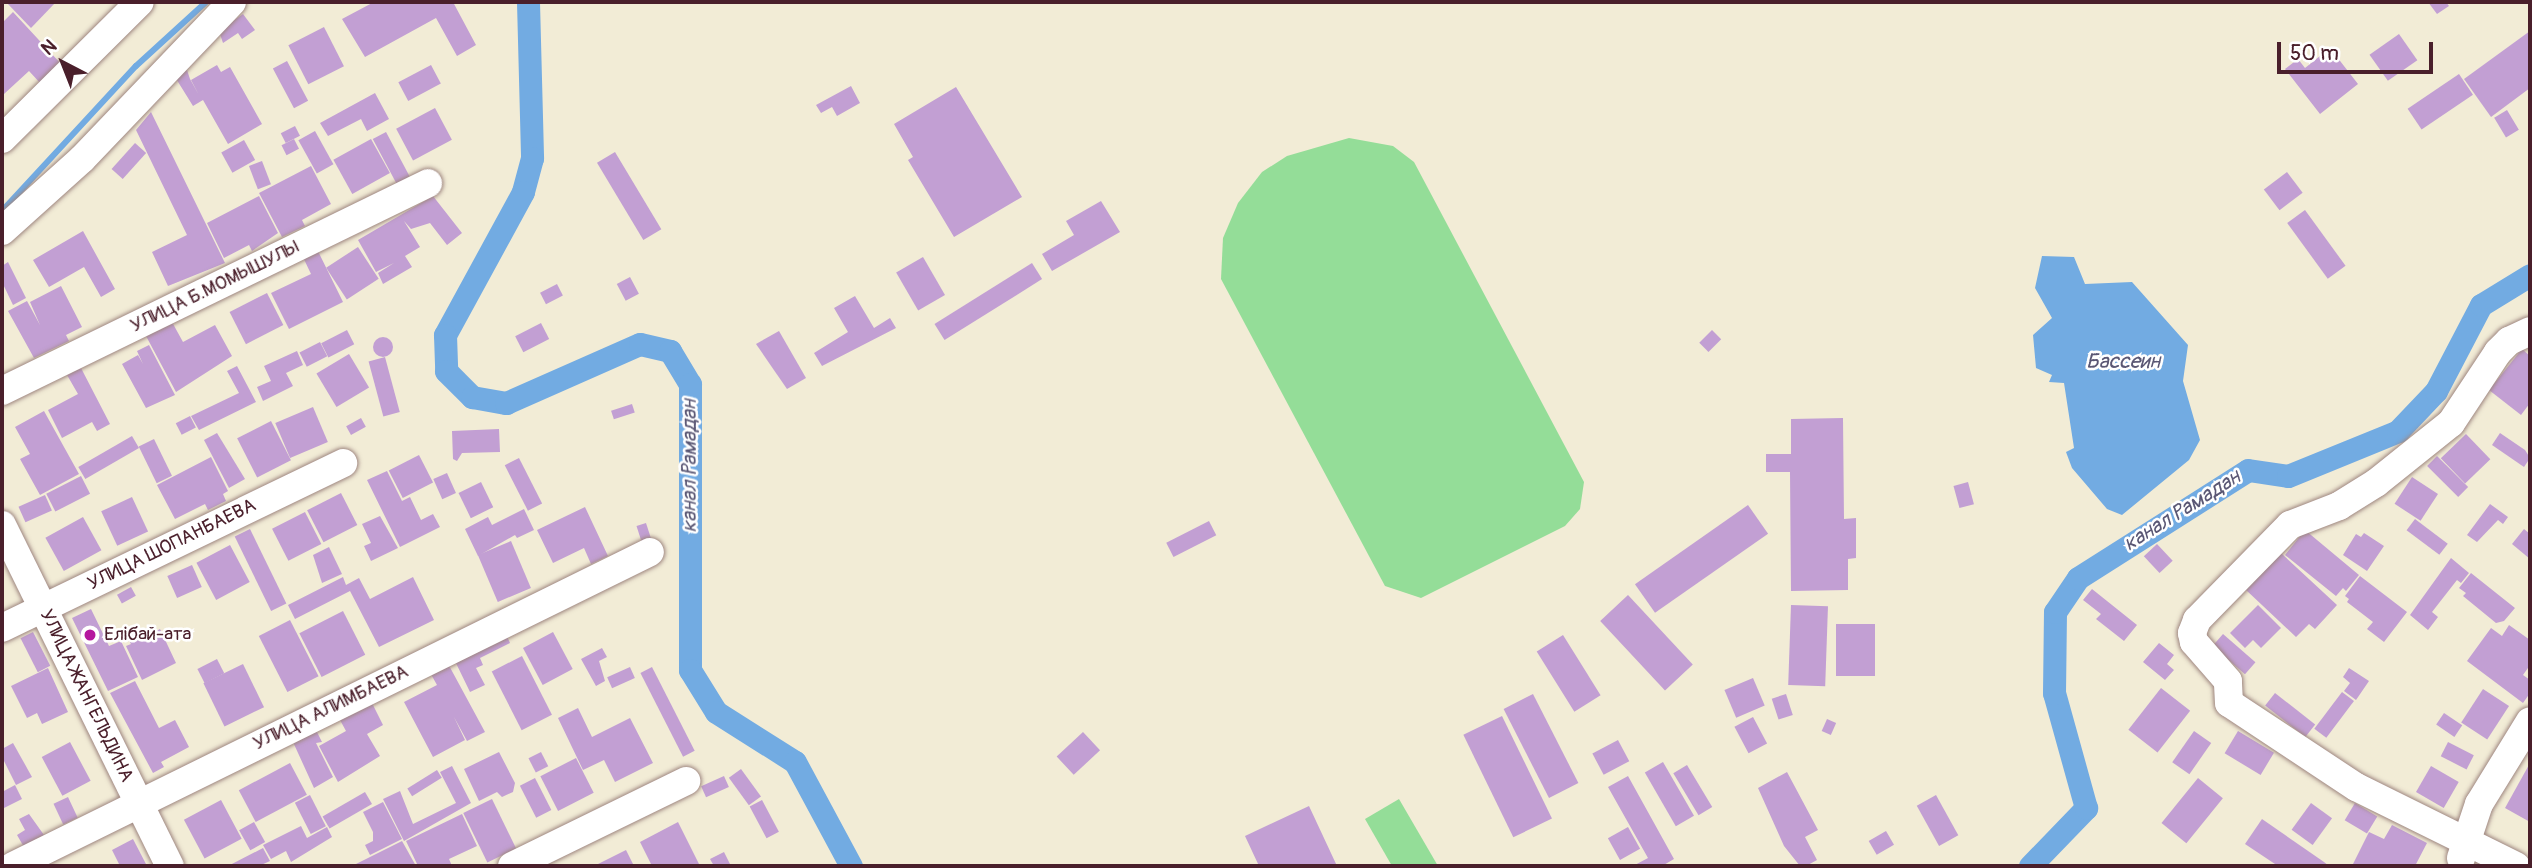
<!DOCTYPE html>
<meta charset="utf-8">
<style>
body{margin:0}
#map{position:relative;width:2532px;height:868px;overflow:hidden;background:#f2ecd6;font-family:Pangolin,sans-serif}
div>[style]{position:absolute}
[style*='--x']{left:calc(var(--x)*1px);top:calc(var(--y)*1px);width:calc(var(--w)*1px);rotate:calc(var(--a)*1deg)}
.green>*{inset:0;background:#94dd98}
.water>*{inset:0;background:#72abe2}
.stream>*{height:6px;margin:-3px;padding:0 3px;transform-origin:3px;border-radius:3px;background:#72abe2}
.canal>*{height:23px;margin:-11.5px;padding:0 11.5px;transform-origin:11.5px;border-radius:11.5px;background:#72abe2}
.building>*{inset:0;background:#c29fd3;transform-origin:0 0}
.round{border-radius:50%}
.roads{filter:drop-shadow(0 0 2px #9e8680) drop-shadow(0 0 2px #9e8680)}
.minor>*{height:28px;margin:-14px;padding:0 14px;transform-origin:14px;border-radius:14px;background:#fff}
.dots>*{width:19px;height:19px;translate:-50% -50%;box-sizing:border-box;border:4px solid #fff;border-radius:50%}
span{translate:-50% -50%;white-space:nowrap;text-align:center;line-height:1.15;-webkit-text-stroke:5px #fff;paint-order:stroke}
.street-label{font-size:19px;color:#4a1f2b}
.poi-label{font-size:19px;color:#4a1f2b}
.left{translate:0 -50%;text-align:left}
.water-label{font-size:21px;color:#5a5774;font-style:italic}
.frame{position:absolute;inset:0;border:4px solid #4a1f2b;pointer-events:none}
.north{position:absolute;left:28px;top:28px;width:70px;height:70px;-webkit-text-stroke:5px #fff;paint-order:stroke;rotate:318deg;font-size:19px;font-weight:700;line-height:28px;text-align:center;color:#4a1f2b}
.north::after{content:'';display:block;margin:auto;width:24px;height:32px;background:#4a1f2b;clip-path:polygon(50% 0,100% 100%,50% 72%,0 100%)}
.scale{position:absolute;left:2277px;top:42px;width:156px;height:32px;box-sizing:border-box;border:4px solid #4a1f2b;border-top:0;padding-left:9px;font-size:21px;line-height:24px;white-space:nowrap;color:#4a1f2b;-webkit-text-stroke:5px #fff;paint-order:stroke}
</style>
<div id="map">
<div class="green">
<div style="clip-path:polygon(1349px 138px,1393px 146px,1414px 162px,1584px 482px,1580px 509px,1565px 526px,1421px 598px,1385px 586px,1221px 279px,1223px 238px,1238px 203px,1262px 172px,1287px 156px)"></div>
<div style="clip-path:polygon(1399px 799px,1438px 866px,1392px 866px,1365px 819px)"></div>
</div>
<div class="water">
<div style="clip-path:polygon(2042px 256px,2074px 257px,2085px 284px,2132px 282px,2188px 345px,2183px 381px,2200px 440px,2189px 460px,2122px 515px,2107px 509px,2072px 468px,2066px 452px,2074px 448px,2064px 383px,2049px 382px,2052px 375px,2036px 368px,2033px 335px,2052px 318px,2035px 288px)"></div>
</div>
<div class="stream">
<div style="--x:2;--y:211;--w:197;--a:-47.3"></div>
<div style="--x:136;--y:66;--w:95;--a:-42.4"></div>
</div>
<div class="canal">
<div style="--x:528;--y:2;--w:156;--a:88.5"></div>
<div style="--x:532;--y:158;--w:35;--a:105"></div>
<div style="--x:523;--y:192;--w:163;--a:118.6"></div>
<div style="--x:445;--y:335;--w:36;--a:88"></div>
<div style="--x:446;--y:371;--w:37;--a:45"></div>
<div style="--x:472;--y:397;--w:35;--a:10"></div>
<div style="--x:506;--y:403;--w:146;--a:-23.8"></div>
<div style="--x:640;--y:344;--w:31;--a:13"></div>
<div style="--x:670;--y:351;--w:39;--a:59"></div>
<div style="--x:690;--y:384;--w:286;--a:90"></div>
<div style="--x:690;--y:670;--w:49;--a:58.2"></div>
<div style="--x:716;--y:712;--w:93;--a:32.3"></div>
<div style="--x:795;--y:762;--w:118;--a:61.7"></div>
<div style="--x:2030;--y:866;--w:81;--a:-46"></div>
<div style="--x:2086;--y:808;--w:119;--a:-105.5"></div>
<div style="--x:2054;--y:693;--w:81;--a:-89.3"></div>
<div style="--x:2055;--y:612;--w:41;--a:-55.9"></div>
<div style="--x:2078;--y:578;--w:201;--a:-32.4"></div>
<div style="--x:2248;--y:470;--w:40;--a:8.5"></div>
<div style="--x:2288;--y:476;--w:119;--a:-22.2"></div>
<div style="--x:2398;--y:431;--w:55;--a:-46.5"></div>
<div style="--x:2436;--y:391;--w:97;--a:-62.4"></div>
<div style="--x:2481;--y:305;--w:57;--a:-31.5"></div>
</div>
<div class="building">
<div style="clip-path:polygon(6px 2px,56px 2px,31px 28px)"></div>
<div style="clip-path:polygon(374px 2px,453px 2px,476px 45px,457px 56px,436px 18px,365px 57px,342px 19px)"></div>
<div style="clip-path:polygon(2428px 2px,2446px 2px,2449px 6px,2437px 14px)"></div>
<div style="clip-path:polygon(13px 12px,62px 65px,41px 84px,29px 71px,4px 94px,2px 23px)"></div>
<div style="clip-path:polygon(243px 14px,255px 30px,242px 39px,238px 33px,223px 43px,219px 31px)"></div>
<div style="left:324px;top:27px;width:44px;height:40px;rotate:63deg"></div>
<div style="clip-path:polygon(2530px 31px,2530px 88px,2491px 117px,2464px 79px)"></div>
<div style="left:2399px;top:34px;width:32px;height:36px;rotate:55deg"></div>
<div style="clip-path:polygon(2330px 48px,2358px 84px,2320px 114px,2285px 69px,2298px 59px,2305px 68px)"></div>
<div style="left:287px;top:61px;width:45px;height:16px;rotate:62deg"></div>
<div style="clip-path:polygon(217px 65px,221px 72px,230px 67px,262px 124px,228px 144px,203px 100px,193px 106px,175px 77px,187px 70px,190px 79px,199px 95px,191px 80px)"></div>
<div style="left:431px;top:65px;width:21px;height:37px;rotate:62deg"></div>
<div style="left:2459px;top:74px;width:25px;height:62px;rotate:56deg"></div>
<div style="clip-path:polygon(851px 86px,860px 103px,837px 116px,832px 107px,821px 113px,816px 105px)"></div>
<div style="clip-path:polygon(956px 87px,1022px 197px,954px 237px,908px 160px,913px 157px,894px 124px)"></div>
<div style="clip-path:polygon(375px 93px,389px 119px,367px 131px,361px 119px,328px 136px,320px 123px)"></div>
<div style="left:435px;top:108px;width:36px;height:44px;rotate:62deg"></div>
<div style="left:2507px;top:110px;width:23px;height:15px;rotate:59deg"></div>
<div style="clip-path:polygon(151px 112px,225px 263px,168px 286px,152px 252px,187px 235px,136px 130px)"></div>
<div style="left:295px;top:126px;width:11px;height:16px;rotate:63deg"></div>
<div style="left:315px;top:131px;width:38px;height:19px;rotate:61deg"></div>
<div style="left:386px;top:132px;width:57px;height:15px;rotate:62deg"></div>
<div style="left:294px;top:139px;width:11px;height:14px;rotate:63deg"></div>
<div style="left:371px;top:139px;width:39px;height:43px;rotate:61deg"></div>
<div style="left:244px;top:140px;width:23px;height:26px;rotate:61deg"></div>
<div style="left:135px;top:143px;width:15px;height:35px;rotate:42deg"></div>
<div style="left:615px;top:152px;width:90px;height:21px;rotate:59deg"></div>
<div style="left:262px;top:161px;width:25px;height:14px;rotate:69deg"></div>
<div style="clip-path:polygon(311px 166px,331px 204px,302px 220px,305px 226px,282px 237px,259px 193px)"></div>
<div style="left:2287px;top:172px;width:26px;height:29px;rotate:53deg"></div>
<div style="clip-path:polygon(259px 196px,278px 233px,252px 251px,249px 245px,224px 258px,207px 223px)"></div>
<div style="clip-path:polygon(433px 196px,462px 233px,447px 245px,430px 223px,411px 229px,404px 221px,420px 247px,405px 256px,412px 267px,383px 284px,378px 273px,394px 263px,376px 272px,358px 240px)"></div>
<div style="clip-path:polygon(1101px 201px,1120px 232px,1052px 271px,1042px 254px,1074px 235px,1066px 221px)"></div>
<div style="left:2305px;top:210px;width:69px;height:22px;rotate:54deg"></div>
<div style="clip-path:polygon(83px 231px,115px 289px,101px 297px,84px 267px,49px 287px,33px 260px)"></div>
<div style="clip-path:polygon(314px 243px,343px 302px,289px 329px,271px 293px,311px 274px,300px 251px)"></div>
<div style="left:358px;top:247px;width:38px;height:38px;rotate:57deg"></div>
<div style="left:923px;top:257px;width:44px;height:31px;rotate:60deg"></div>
<div style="clip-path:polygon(8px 262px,26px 298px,13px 305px,2px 282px,2px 266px)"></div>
<div style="left:1032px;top:263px;width:19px;height:115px;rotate:58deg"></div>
<div style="left:630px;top:277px;width:19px;height:15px;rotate:62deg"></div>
<div style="left:557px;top:284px;width:13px;height:19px;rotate:63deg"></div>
<div style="clip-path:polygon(61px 286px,82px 327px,66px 335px,69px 341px,34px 358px,8px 311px,27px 301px,40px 325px,30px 302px)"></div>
<div style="left:267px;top:293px;width:36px;height:42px;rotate:63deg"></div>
<div style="clip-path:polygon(855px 296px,874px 328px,890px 318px,896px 328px,822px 366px,814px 353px,848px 332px,834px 308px)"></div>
<div style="clip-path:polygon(172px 322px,183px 342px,215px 325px,232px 356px,176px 392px,146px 336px)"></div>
<div style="left:541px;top:323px;width:18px;height:29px;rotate:63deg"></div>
<div style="left:347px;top:330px;width:16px;height:29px;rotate:63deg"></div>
<div style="left:1712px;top:330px;width:13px;height:18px;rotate:45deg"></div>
<div style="clip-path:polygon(779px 331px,806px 378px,787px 389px,756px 344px)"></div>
<div class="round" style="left:373px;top:337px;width:20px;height:20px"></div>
<div style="left:320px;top:342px;width:16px;height:23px;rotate:63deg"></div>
<div style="clip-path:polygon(149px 345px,175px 395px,146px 408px,122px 364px,138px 355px,143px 364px,137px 351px)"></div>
<div style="clip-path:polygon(2522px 349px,2530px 356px,2530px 403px,2521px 415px,2489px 390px)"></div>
<div style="clip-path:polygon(297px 351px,303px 365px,286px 373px,293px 386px,263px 401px,257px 387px,271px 381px,264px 366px)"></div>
<div style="left:349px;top:354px;width:39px;height:38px;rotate:59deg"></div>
<div style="left:385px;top:357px;width:57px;height:17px;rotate:75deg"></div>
<div style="clip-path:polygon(237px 366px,256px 402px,199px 430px,191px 416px,239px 393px,227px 371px)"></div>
<div style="clip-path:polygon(81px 368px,110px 424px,97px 431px,92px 422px,62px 438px,48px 410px,78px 394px,67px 375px)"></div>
<div style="left:632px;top:404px;width:9px;height:22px;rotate:72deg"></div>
<div style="left:313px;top:407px;width:38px;height:41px;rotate:67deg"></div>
<div style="clip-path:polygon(44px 411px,79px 474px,40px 495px,20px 459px,30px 454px,15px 427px)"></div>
<div style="left:190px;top:416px;width:13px;height:16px;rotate:63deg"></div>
<div style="left:361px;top:418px;width:10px;height:17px;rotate:61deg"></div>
<div style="clip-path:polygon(1843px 418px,1844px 519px,1856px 518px,1856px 558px,1848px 559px,1848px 590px,1791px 591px,1790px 472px,1766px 472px,1766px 454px,1791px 454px,1791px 419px)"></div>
<div style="left:271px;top:421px;width:44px;height:38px;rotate:63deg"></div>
<div style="clip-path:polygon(499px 429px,500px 452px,462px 453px,457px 461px,453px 459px,452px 431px)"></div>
<div style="clip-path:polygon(217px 433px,245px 479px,229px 488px,204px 440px)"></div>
<div style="clip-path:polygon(2500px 433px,2525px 450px,2530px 458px,2524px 467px,2492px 445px)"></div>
<div style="left:2466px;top:434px;width:35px;height:35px;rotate:46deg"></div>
<div style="left:132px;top:436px;width:14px;height:62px;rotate:60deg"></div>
<div style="left:154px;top:439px;width:41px;height:17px;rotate:64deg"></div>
<div style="left:419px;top:455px;width:31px;height:34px;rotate:63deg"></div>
<div style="left:2437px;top:456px;width:44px;height:14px;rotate:45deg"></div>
<div style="clip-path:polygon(211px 457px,228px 491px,223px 494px,226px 501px,208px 510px,205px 504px,175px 519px,157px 485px)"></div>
<div style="left:519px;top:458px;width:51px;height:16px;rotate:63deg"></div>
<div style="clip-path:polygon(387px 471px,402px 501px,410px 497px,421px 520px,433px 514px,440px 527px,400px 547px,367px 480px)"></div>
<div style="left:447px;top:473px;width:22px;height:15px;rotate:66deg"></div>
<div style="left:81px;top:476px;width:20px;height:39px;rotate:63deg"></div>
<div style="left:2412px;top:477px;width:31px;height:32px;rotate:33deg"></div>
<div style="left:481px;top:482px;width:28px;height:25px;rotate:64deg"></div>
<div style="left:1968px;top:482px;width:23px;height:15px;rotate:75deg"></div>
<div style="left:341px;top:493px;width:36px;height:38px;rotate:63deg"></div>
<div style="left:45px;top:495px;width:17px;height:29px;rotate:66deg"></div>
<div style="left:132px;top:497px;width:38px;height:34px;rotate:65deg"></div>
<div style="clip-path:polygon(2490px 504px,2508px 517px,2503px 524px,2498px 520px,2477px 542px,2467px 535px)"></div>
<div style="left:1748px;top:505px;width:35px;height:138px;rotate:55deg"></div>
<div style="clip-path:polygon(585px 507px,608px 556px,591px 564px,584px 548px,553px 563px,537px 530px)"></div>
<div style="clip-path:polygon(524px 509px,534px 530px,517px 538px,515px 535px,478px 556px,465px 529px,488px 517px,492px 525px)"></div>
<div style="left:305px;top:512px;width:36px;height:37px;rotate:63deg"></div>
<div style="clip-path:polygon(380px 516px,398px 548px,371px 561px,364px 546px,371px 543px,362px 524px)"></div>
<div style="left:83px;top:517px;width:38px;height:43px;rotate:61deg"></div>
<div style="left:2415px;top:519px;width:41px;height:14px;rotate:37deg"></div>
<div style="left:1209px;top:521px;width:16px;height:48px;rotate:63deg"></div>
<div style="left:646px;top:523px;width:16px;height:10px;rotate:72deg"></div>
<div style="left:250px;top:529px;width:83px;height:17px;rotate:64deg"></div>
<div style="clip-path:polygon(2524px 529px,2530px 534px,2530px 559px,2512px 544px)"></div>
<div style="clip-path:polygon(2305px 530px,2359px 575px,2346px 591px,2343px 588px,2336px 596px,2285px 555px)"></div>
<div style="clip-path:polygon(2364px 533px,2384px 546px,2367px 571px,2343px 555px,2356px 534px,2361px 537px)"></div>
<div style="left:511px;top:541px;width:51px;height:36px;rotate:67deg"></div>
<div style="left:2157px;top:544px;width:23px;height:18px;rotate:47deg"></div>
<div style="left:230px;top:545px;width:42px;height:38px;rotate:62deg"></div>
<div style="clip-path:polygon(329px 547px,342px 574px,322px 583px,313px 555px)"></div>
<div style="clip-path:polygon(2281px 553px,2337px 605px,2315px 629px,2309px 624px,2296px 637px,2246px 590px)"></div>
<div style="clip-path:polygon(2451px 558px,2469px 573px,2461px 583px,2457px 580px,2432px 612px,2438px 617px,2428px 630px,2410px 615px)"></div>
<div style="left:192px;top:565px;width:24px;height:27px;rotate:66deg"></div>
<div style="clip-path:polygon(2471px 573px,2515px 608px,2504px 621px,2496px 623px,2463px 596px,2466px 593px,2459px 588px)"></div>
<div style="clip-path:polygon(2360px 576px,2407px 612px,2384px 642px,2367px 629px,2373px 622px,2347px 602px,2349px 599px,2345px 596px)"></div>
<div style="clip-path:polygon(343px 577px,346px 585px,359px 578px,370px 599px,413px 577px,434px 620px,379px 647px,350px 591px,295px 619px,288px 605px)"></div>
<div style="left:131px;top:587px;width:10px;height:16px;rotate:61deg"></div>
<div style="clip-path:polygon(2092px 589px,2137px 625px,2124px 641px,2096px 619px,2101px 614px,2083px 600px)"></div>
<div style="left:1628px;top:595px;width:95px;height:38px;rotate:47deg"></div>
<div style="left:1791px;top:605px;width:37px;height:80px;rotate:2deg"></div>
<div style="clip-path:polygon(2258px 605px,2281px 628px,2261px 648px,2253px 640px,2245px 648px,2230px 633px)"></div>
<div style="clip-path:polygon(91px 609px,109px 646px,121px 641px,138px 677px,108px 691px,72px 618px)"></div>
<div style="left:343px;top:611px;width:49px;height:49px;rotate:63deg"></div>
<div style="left:290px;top:620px;width:63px;height:35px;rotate:63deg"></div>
<div style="left:1836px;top:624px;width:39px;height:52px"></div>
<div style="clip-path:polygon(2509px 625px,2530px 640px,2530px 665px,2523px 675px,2530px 680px,2530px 693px,2523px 703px,2467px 661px,2491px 628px,2502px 636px)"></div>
<div style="clip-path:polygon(146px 628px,149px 635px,160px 629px,176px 663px,142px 680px,126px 646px,131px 644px,127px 637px)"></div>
<div style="left:33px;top:632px;width:38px;height:14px;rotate:63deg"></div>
<div style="clip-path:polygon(505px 632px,510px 643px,480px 658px,483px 665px,476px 668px,485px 685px,470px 692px,453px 657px)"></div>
<div style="left:553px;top:632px;width:42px;height:34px;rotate:62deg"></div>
<div style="left:2223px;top:634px;width:43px;height:16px;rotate:41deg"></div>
<div style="left:1563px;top:635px;width:71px;height:31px;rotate:58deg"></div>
<div style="clip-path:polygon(2159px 643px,2174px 655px,2167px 664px,2174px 670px,2165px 680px,2143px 662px)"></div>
<div style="clip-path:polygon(602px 648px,607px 657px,599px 661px,605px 681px,596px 686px,581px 659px)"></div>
<div style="left:522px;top:656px;width:66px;height:34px;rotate:63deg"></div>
<div style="left:217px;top:659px;width:16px;height:22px;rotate:63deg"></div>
<div style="clip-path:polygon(446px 660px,485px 732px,467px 741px,454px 717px,465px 740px,433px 757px,404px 702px,437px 685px,428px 669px)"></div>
<div style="left:243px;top:664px;width:48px;height:44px;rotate:64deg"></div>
<div style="left:630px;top:667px;width:12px;height:25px;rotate:66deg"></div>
<div style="left:652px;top:667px;width:94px;height:13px;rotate:63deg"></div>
<div style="clip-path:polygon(48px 668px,68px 712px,42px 724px,37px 713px,27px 718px,11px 686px)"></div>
<div style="clip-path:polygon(2349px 668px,2369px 681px,2356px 700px,2344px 691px,2350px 683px,2343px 677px)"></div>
<div style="left:1753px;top:678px;width:30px;height:31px;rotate:67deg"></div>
<div style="clip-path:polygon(135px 681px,159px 728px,175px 720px,189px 747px,161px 762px,164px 767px,153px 773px,110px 693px)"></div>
<div style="left:2161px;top:688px;width:37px;height:53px;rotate:38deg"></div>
<div style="left:2483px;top:689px;width:31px;height:40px;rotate:33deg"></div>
<div style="left:2342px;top:692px;width:15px;height:46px;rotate:37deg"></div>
<div style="left:2275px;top:693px;width:51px;height:16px;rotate:38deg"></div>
<div style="left:1533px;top:694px;width:100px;height:33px;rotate:63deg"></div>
<div style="left:1786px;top:694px;width:22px;height:15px;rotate:72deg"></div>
<div style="clip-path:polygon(372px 703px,383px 725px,367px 734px,380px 756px,338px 782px,319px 746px,346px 731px,340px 720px)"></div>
<div style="clip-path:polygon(578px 708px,592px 737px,630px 718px,653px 763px,615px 782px,604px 760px,583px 770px,558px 718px)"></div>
<div style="left:2444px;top:713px;width:22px;height:14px;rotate:34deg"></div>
<div style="left:1502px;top:716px;width:114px;height:43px;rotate:64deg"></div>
<div style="left:1753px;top:717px;width:30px;height:21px;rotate:62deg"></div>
<div style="left:1827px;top:719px;width:10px;height:13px;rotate:24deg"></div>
<div style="clip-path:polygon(316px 730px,322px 742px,316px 743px,333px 777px,314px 788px,293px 742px)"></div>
<div style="left:2194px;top:731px;width:21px;height:38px;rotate:35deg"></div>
<div style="left:2238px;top:731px;width:42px;height:26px;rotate:31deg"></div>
<div style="left:1083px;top:732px;width:25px;height:36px;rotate:47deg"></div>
<div style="left:1618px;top:740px;width:24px;height:29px;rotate:62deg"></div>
<div style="left:70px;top:742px;width:44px;height:32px;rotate:62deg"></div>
<div style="left:2448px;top:742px;width:29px;height:16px;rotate:27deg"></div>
<div style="clip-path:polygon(13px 743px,32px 777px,16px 785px,2px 757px,2px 749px)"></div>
<div style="clip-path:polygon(499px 752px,515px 783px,513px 792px,502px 797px,497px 792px,479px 801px,464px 769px)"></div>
<div style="left:541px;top:752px;width:16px;height:14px;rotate:63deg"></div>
<div style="left:576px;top:758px;width:39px;height:40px;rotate:63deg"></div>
<div style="left:1663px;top:762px;width:62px;height:21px;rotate:60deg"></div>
<div style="left:290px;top:763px;width:36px;height:58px;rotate:62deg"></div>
<div style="clip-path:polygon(2530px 763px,2530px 822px,2505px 808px)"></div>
<div style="left:1687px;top:765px;width:49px;height:16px;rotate:59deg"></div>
<div style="clip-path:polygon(452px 766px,471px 803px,404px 841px,383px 799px,400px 791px,413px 824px,456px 803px,440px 772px)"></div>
<div style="left:2431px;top:766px;width:32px;height:30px;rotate:30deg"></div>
<div style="left:741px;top:769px;width:34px;height:15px;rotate:54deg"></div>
<div style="left:437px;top:770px;width:9px;height:35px;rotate:58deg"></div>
<div style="clip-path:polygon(1787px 772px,1818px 830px,1805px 837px,1817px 860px,1806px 866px,1800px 866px,1784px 846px,1758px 788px)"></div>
<div style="left:724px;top:776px;width:12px;height:25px;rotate:66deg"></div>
<div style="clip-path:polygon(1628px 776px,1674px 859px,1662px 866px,1633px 866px,1648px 858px,1608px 787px)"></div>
<div style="left:535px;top:778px;width:36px;height:17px;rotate:63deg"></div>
<div style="left:2198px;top:778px;width:32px;height:58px;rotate:39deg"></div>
<div style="clip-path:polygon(15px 785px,22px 799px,2px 809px,2px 792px)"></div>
<div style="left:365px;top:792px;width:14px;height:49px;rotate:60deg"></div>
<div style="left:310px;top:795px;width:35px;height:17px;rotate:63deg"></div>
<div style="left:1936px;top:795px;width:46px;height:22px;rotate:61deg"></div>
<div style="left:68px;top:797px;width:23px;height:16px;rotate:65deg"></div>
<div style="left:492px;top:799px;width:55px;height:32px;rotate:64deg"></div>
<div style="left:221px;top:800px;width:44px;height:42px;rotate:62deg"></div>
<div style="left:762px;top:800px;width:36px;height:14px;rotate:62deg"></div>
<div style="clip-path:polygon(383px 802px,402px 839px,370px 855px,365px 845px,373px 841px,373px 832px,363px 812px)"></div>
<div style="left:2311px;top:803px;width:26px;height:33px;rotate:36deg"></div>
<div style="left:2355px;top:803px;width:26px;height:20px;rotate:31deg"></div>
<div style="clip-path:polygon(1309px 806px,1337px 866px,1259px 866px,1245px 836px)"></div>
<div style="clip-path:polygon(29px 814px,44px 835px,24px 847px,17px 835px,25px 830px,19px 819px)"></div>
<div style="clip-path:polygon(462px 814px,477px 846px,449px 859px,452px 866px,418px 866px,406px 841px)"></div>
<div style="clip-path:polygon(2262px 819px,2324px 862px,2329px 866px,2278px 866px,2245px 844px)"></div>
<div style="left:254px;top:822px;width:23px;height:17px;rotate:61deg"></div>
<div style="clip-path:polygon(678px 822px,700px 866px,652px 866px,640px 842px)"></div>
<div style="clip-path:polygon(2392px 825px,2427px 843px,2415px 866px,2352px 866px,2369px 832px,2384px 839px)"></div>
<div style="clip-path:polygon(301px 826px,307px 838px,327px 827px,332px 837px,291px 862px,286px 851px,271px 859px,263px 845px)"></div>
<div style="left:1628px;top:827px;width:25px;height:23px;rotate:61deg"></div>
<div style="left:1886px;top:831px;width:16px;height:20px;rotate:60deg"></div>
<div style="clip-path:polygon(133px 839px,147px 866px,120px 866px,112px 850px)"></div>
<div style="clip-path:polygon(402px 841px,416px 866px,352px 866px)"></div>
<div style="clip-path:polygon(263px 848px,270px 861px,259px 866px,228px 866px)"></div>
<div style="clip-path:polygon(626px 850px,634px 866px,594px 866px)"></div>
<div style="clip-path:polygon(724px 852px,731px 866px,714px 866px,710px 859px)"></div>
</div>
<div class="roads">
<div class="minor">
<div style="--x:2;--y:139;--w:194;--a:-44.8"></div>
<div style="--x:2;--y:231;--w:108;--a:-42"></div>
<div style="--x:82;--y:159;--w:217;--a:-46.3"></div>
<div style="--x:2;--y:391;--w:474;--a:-26"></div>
<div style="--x:2;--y:525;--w:380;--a:63.8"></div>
<div style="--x:2;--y:628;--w:379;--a:-25.8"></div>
<div style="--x:2461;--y:858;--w:57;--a:-71.6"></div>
<div style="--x:2479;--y:804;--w:97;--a:-58.4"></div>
<div style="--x:13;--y:866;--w:710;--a:-26.24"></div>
<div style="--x:512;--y:866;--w:194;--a:-26"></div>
<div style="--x:2516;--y:866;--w:178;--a:-153.7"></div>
<div style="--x:2356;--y:787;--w:152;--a:-146.5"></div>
<div style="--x:2229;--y:703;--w:22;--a:-93"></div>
<div style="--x:2228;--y:681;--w:52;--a:-131.1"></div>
<div style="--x:2194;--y:642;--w:9;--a:-103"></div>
<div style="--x:2192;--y:633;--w:14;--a:-69"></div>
<div style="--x:2197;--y:620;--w:133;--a:-45.6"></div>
<div style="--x:2290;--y:525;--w:53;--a:-21.2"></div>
<div style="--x:2339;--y:506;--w:44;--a:-31.9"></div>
<div style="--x:2376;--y:483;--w:96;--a:-38.7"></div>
<div style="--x:2451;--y:423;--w:85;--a:-56.5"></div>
<div style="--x:2498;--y:352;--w:16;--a:-45"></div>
<div style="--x:2509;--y:341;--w:23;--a:-25"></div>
</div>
</div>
<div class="dots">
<div style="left:90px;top:635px;background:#b5179e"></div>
</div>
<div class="street-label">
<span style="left:215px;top:287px;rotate:-26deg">УЛИЦА Б.МОМЫШУЛЫ</span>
<span style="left:172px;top:545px;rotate:-26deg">УЛИЦА ШОПАНБАЕВА</span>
<span style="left:86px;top:696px;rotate:64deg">УЛИЦА ЖАНГЕЛЬДИНА</span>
<span style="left:331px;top:708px;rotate:-26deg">УЛИЦА АЛИМБАЕВА</span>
</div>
<div class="poi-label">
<span class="left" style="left:104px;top:635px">Елібай-ата</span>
</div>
<div class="water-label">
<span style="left:2123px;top:362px">Бассеин</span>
<span style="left:690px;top:466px;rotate:-90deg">канал Рамадан</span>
<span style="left:2182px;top:511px;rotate:-32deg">канал Рамадан</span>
</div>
<div class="frame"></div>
<div class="north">N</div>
<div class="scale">50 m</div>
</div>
